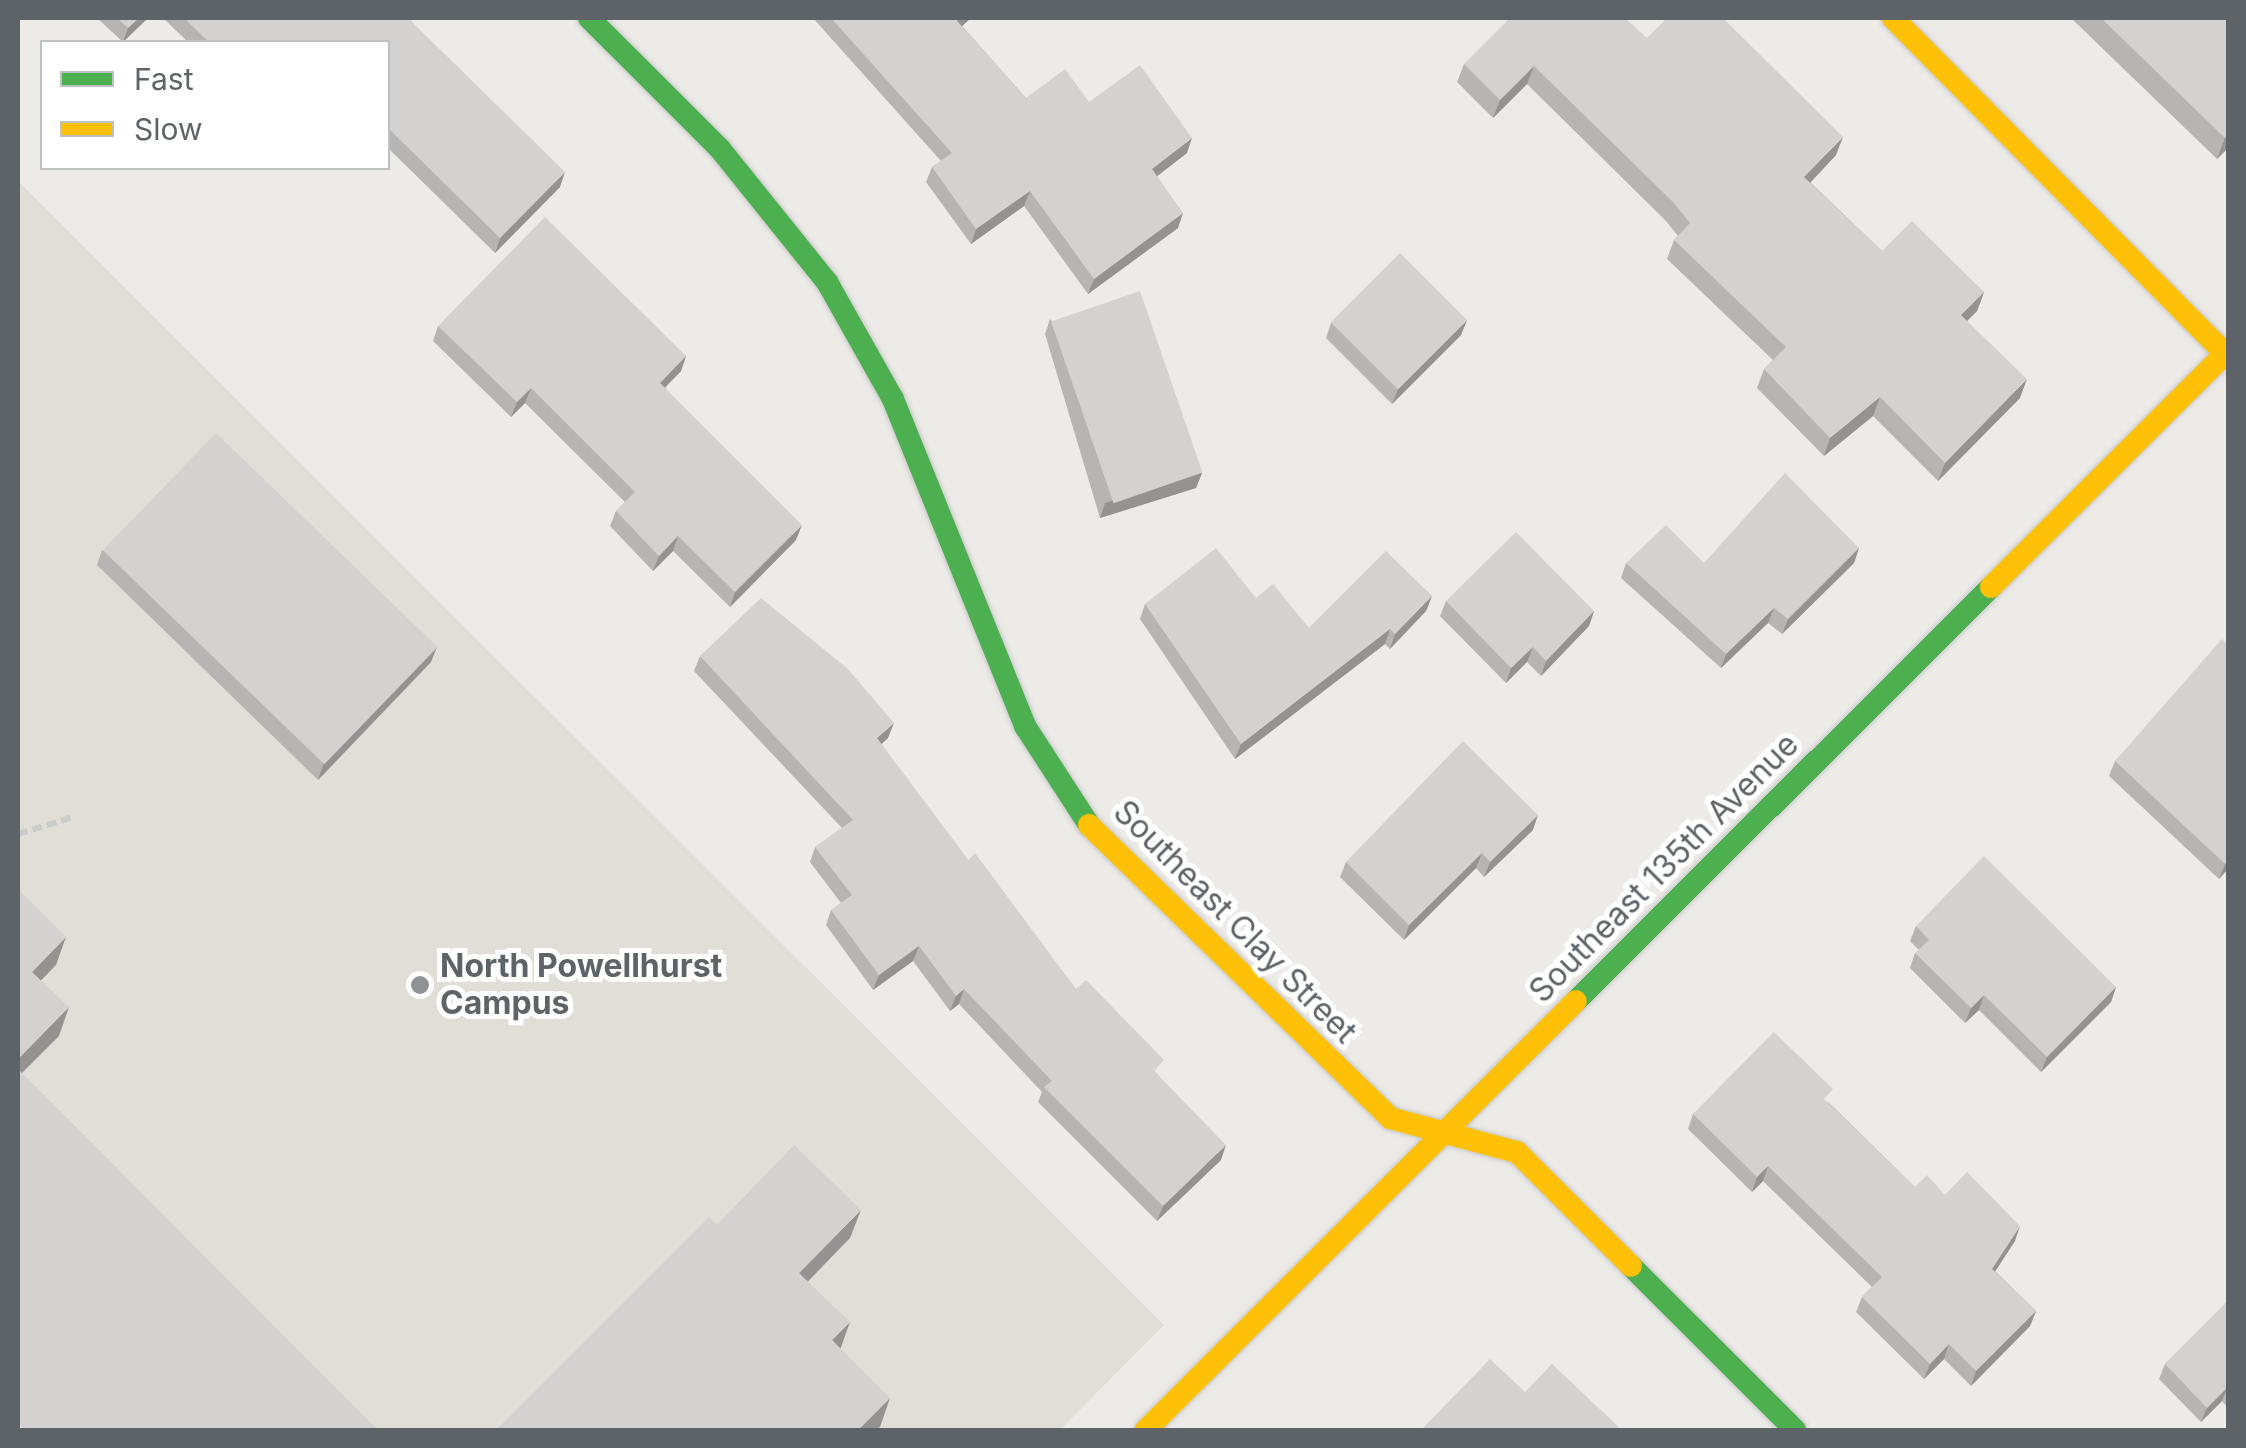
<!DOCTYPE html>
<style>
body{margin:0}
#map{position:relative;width:2246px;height:1448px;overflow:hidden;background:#edebe8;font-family:Inter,sans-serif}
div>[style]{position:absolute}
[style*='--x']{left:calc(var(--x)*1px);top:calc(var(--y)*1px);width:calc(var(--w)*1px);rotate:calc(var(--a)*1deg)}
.education>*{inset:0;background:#e1ddd7}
.path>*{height:6px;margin-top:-3px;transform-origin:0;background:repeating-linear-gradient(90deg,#c8cdc9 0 10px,transparent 0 15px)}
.roads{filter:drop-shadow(0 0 2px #c7c8c7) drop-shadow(0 0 2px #c7c8c7)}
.fast>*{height:22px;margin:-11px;padding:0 11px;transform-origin:11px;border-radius:11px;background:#4caf50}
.slow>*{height:22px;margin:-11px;padding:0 11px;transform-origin:11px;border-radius:11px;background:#ffc107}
.wall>*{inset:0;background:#b6b5b3}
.shaded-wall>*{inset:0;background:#949392}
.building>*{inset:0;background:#d4d2d0;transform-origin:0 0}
.dots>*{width:28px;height:28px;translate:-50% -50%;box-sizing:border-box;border:5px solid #fff;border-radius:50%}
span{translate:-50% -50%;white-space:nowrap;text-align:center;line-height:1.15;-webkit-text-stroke:10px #fff;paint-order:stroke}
.street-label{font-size:32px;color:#5d6366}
.poi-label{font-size:32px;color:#5d6366;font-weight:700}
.left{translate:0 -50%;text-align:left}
.frame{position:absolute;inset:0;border:20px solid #5d6366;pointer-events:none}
.legend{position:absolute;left:40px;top:40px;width:350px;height:130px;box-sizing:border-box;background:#fff;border:2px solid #bec1c2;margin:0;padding:12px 18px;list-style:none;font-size:30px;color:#5d6366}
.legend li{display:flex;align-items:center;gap:20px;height:50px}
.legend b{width:50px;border:2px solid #bec1c2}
</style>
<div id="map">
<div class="education">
<div style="clip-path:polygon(18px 181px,1164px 1325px,1060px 1430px,18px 1430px)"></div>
</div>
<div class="path">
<div style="--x:18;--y:834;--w:58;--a:-17.2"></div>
</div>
<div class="roads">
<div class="fast">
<div style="--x:589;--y:18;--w:185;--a:45"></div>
<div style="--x:720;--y:149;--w:171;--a:51.2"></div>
<div style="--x:827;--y:282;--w:134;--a:60.6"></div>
<div style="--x:893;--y:399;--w:353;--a:68"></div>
<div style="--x:1025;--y:726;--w:118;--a:57.1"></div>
<div style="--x:1576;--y:1001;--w:586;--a:-44.93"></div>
<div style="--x:1631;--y:1266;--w:232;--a:45"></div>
</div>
<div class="slow">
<div style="--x:1893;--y:18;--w:473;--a:45.3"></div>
<div style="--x:1991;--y:587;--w:334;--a:-44.9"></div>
<div style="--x:1089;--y:825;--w:420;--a:44.2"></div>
<div style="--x:1390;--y:1118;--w:131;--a:15"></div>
<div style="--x:1517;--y:1152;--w:161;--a:45"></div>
<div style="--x:1146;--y:1430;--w:607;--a:-44.93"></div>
</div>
</div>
<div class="wall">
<div style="clip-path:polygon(97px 18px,148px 18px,123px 42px)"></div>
<div style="clip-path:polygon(163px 18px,408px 18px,560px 187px,495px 253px,388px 148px,388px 42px,188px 42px)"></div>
<div style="clip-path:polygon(813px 18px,971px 18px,962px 26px,1026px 98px,1089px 102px,1187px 153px,1157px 176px,1178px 228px,1088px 294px,1024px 206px,971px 244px,926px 182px,932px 167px,941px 161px)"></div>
<div style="clip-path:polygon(2071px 18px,2228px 18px,2228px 148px,2217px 159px)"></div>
<div style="clip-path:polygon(1647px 38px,1836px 155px,1810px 182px,1882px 251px,1984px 292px,1977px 311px,1967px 321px,2020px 398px,1938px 481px,1873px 416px,1824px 456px,1757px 388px,1764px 369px,1773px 360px,1667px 259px,1674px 240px,1678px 236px,1666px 221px,1527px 84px,1493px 118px,1457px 82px,1464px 64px)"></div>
<div style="clip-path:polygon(1050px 319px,1202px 473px,1196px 488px,1100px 518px,1045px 334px)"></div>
<div style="clip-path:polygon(1467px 320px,1461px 335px,1392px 404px,1326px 338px,1331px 323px)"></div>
<div style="clip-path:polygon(438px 326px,686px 356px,681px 371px,665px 388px,796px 540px,730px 607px,673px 551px,653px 571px,610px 526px,616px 511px,625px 502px,525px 403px,511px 417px,433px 341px)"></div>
<div style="clip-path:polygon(1859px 548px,1854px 563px,1782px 634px,1768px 623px,1721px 668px,1621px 578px,1626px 563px,1704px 563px)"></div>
<div style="clip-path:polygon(102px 550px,431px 662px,318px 780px,97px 565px)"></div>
<div style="clip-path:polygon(1432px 596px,1426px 611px,1390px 649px,1385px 644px,1235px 759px,1140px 619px,1145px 604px,1256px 598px,1309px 628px)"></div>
<div style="clip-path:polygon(1446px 601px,1594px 611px,1589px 626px,1541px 676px,1527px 662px,1506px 683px,1440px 616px)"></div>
<div style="clip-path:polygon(2228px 646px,2228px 869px,2219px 879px,2109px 776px,2115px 761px)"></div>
<div style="clip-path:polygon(700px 656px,888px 738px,881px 744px,968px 860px,1076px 989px,1158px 1075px,1221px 1160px,1157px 1221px,1038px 1102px,1042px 1092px,959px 1004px,950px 1011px,913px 961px,873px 990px,826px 925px,831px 910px,841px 903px,810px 862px,815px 847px,842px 828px,694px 671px)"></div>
<div style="clip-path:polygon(1533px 830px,1484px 877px,1476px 868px,1404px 940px,1340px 877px,1346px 862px)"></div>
<div style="clip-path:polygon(1916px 926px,2116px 987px,2111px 1002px,2041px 1072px,1979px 1010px,1965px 1023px,1910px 968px,1915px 953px,1919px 950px,1910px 941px)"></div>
<div style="clip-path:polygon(1828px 1102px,1915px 1187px,1945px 1195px,2015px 1241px,1995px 1271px,2036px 1311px,2030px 1326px,1971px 1386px,1944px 1359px,1924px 1379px,1856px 1312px,1862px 1297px,1872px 1287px,1763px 1181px,1752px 1192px,1688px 1129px,1693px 1114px)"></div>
<div style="clip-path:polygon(2228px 1301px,2228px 1408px,2222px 1401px,2201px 1422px,2159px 1379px,2165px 1364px)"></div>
</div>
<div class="shaded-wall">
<div style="clip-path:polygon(139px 18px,148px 18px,123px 42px,128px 28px)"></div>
<div style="clip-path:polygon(960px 18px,971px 18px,951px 36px,957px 21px)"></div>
<div style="clip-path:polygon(1534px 66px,1527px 84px,1493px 118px,1500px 100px)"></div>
<div style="clip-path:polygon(2228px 134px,2228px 148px,2217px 159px,2225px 138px)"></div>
<div style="clip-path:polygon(1843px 137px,1836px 155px,1798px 196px,1804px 177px)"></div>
<div style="clip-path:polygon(1192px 138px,1187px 153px,1147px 184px,1152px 169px)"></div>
<div style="clip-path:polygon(565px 172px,560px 187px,495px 253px,500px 238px)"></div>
<div style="clip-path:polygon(1030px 191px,1024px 206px,971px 244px,976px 229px)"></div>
<div style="clip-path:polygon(1183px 213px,1178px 228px,1088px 294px,1094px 279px)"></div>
<div style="clip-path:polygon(1984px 292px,1977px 311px,1954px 334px,1961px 315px)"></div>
<div style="clip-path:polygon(1467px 320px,1461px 335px,1392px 404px,1398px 389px)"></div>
<div style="clip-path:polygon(686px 356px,681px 371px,654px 398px,660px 383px)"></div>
<div style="clip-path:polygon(2027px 379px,2020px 398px,1938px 481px,1945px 463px)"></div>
<div style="clip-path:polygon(531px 388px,525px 403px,511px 417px,517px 402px)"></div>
<div style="clip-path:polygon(1880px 397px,1873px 416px,1824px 456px,1830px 438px)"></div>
<div style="clip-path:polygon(1202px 473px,1196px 488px,1100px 518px,1105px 503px)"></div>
<div style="clip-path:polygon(802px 525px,796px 540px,730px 607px,735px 592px)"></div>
<div style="clip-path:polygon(678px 536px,673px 551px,653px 571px,659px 556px)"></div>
<div style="clip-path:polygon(1859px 548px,1854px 563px,1782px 634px,1788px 619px)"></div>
<div style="clip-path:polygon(1432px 596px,1426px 611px,1390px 649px,1395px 634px)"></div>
<div style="clip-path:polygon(1774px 608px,1768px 623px,1721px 668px,1726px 654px)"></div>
<div style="clip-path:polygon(1594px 611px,1589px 626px,1541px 676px,1546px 661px)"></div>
<div style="clip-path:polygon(1390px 629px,1385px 644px,1235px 759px,1241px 744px)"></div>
<div style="clip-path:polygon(437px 647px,431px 662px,318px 780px,323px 765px)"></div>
<div style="clip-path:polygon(1533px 647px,1527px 662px,1506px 683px,1511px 668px)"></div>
<div style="clip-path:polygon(894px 723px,888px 738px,872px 753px,877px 738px)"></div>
<div style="clip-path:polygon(1538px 815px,1533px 830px,1484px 877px,1490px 862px)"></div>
<div style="clip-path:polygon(1482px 853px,1476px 868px,1404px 940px,1409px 925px)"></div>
<div style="clip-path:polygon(2228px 860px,2228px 869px,2219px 879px,2225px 864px)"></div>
<div style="clip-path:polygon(66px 937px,56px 965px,22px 1000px,32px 972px)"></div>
<div style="clip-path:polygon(919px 946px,913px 961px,873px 990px,879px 975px)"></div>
<div style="clip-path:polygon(2116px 987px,2111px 1002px,2041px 1072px,2047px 1057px)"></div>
<div style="clip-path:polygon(964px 989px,959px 1004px,950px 1011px,956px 996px)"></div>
<div style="clip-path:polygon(1984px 995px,1979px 1010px,1965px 1023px,1971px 1008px)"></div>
<div style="clip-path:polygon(69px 1007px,59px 1036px,18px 1077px,18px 1059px)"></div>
<div style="clip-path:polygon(1226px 1145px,1221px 1160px,1157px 1221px,1163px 1206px)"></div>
<div style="clip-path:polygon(1768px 1166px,1763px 1181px,1752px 1192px,1757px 1177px)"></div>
<div style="clip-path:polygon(861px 1210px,850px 1238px,789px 1301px,799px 1273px)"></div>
<div style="clip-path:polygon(2020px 1226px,2015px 1241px,1987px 1284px,1992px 1269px)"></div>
<div style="clip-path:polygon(2036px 1311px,2030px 1326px,1971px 1386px,1976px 1371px)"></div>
<div style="clip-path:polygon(850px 1322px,840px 1350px,832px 1340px)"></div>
<div style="clip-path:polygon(1949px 1344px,1944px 1359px,1924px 1379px,1930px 1364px)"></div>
<div style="clip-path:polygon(2228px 1386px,2222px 1401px,2201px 1422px,2207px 1408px)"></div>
<div style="clip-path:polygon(890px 1398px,880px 1427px,876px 1430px,858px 1430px)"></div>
</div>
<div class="building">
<div style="clip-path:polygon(117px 18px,139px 18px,128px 28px)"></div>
<div style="clip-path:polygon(184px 18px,408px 18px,565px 172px,500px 238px,388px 128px,388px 42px,209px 42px)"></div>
<div style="clip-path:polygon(831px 18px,960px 18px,957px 21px,1026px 98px,1065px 69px,1089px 102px,1140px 65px,1192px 138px,1152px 169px,1183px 213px,1094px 279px,1030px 191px,976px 229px,932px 167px,952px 153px)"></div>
<div style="clip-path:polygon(1510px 18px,1625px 18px,1647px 38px,1667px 18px,1723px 18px,1843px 137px,1804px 177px,1882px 251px,1912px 221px,1984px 292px,1961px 315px,2027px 379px,1945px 463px,1880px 397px,1830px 438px,1764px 369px,1786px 347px,1674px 240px,1690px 223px,1673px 202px,1534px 66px,1500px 100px,1464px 64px)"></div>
<div style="clip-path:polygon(2101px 18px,2228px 18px,2228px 134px,2225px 138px)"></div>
<div style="clip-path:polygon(545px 217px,686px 356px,660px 383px,802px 525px,735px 592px,678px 536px,659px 556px,616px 511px,635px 492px,531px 388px,517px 402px,438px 326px)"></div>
<div style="left:1400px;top:253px;width:95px;height:98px;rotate:45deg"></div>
<div style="left:1140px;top:291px;width:192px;height:94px;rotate:71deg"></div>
<div style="left:216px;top:433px;width:308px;height:163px;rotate:44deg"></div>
<div style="clip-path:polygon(1785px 473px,1859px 548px,1788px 619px,1774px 608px,1726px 654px,1626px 563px,1666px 525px,1704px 563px)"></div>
<div style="clip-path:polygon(1516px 532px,1594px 611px,1546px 661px,1533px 647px,1511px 668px,1446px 601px)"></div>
<div style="clip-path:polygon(1216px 548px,1256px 598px,1273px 584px,1309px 628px,1386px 551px,1432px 596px,1395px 634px,1390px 629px,1241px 744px,1145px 604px)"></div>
<div style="clip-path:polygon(761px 598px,848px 669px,894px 723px,877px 738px,968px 860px,975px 853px,1076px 989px,1086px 980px,1164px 1060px,1154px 1071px,1226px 1145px,1163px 1206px,1044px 1087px,1052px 1081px,964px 989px,956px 996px,919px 946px,879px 975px,831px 910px,852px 895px,815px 847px,853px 820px,700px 656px)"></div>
<div style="clip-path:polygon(2222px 639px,2228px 646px,2228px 860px,2225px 864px,2115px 761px)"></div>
<div style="clip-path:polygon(1463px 741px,1538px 815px,1490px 862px,1482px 853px,1409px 925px,1346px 862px)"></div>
<div style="clip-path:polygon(1984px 856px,2116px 987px,2047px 1057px,1984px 995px,1971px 1008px,1915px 953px,1929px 940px,1916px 926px)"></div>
<div style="clip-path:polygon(18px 889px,66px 937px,32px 972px,69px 1007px,18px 1059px)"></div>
<div style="clip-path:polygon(1774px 1032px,1833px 1089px,1824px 1099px,1915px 1187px,1927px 1175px,1945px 1195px,1967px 1172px,2020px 1226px,1992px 1269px,2036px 1311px,1976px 1371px,1949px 1344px,1930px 1364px,1862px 1297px,1882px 1277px,1768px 1166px,1757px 1177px,1693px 1114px)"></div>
<div style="clip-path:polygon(18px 1069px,378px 1430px,25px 1430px,18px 1423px)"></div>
<div style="clip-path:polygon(794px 1145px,861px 1210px,799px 1273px,850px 1322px,832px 1340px,890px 1398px,858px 1430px,496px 1430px,709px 1217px,717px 1225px)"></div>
<div style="clip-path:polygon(2228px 1301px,2228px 1387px,2207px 1408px,2165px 1364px)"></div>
<div style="clip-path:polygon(1490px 1359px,1525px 1392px,1552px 1364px,1622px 1430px,1421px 1430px)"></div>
</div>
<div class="dots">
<div style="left:420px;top:985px;background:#8f9394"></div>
</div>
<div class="street-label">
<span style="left:1664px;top:868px;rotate:-45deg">Southeast 135th Avenue</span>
<span style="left:1235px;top:922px;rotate:45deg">Southeast Clay Street</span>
</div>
<div class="poi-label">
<span class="left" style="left:440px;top:985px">North Powellhurst<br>Campus</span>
</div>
<div class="frame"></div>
<ul class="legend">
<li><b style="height:12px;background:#4caf50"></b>Fast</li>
<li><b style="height:12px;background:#ffc107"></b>Slow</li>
</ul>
</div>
